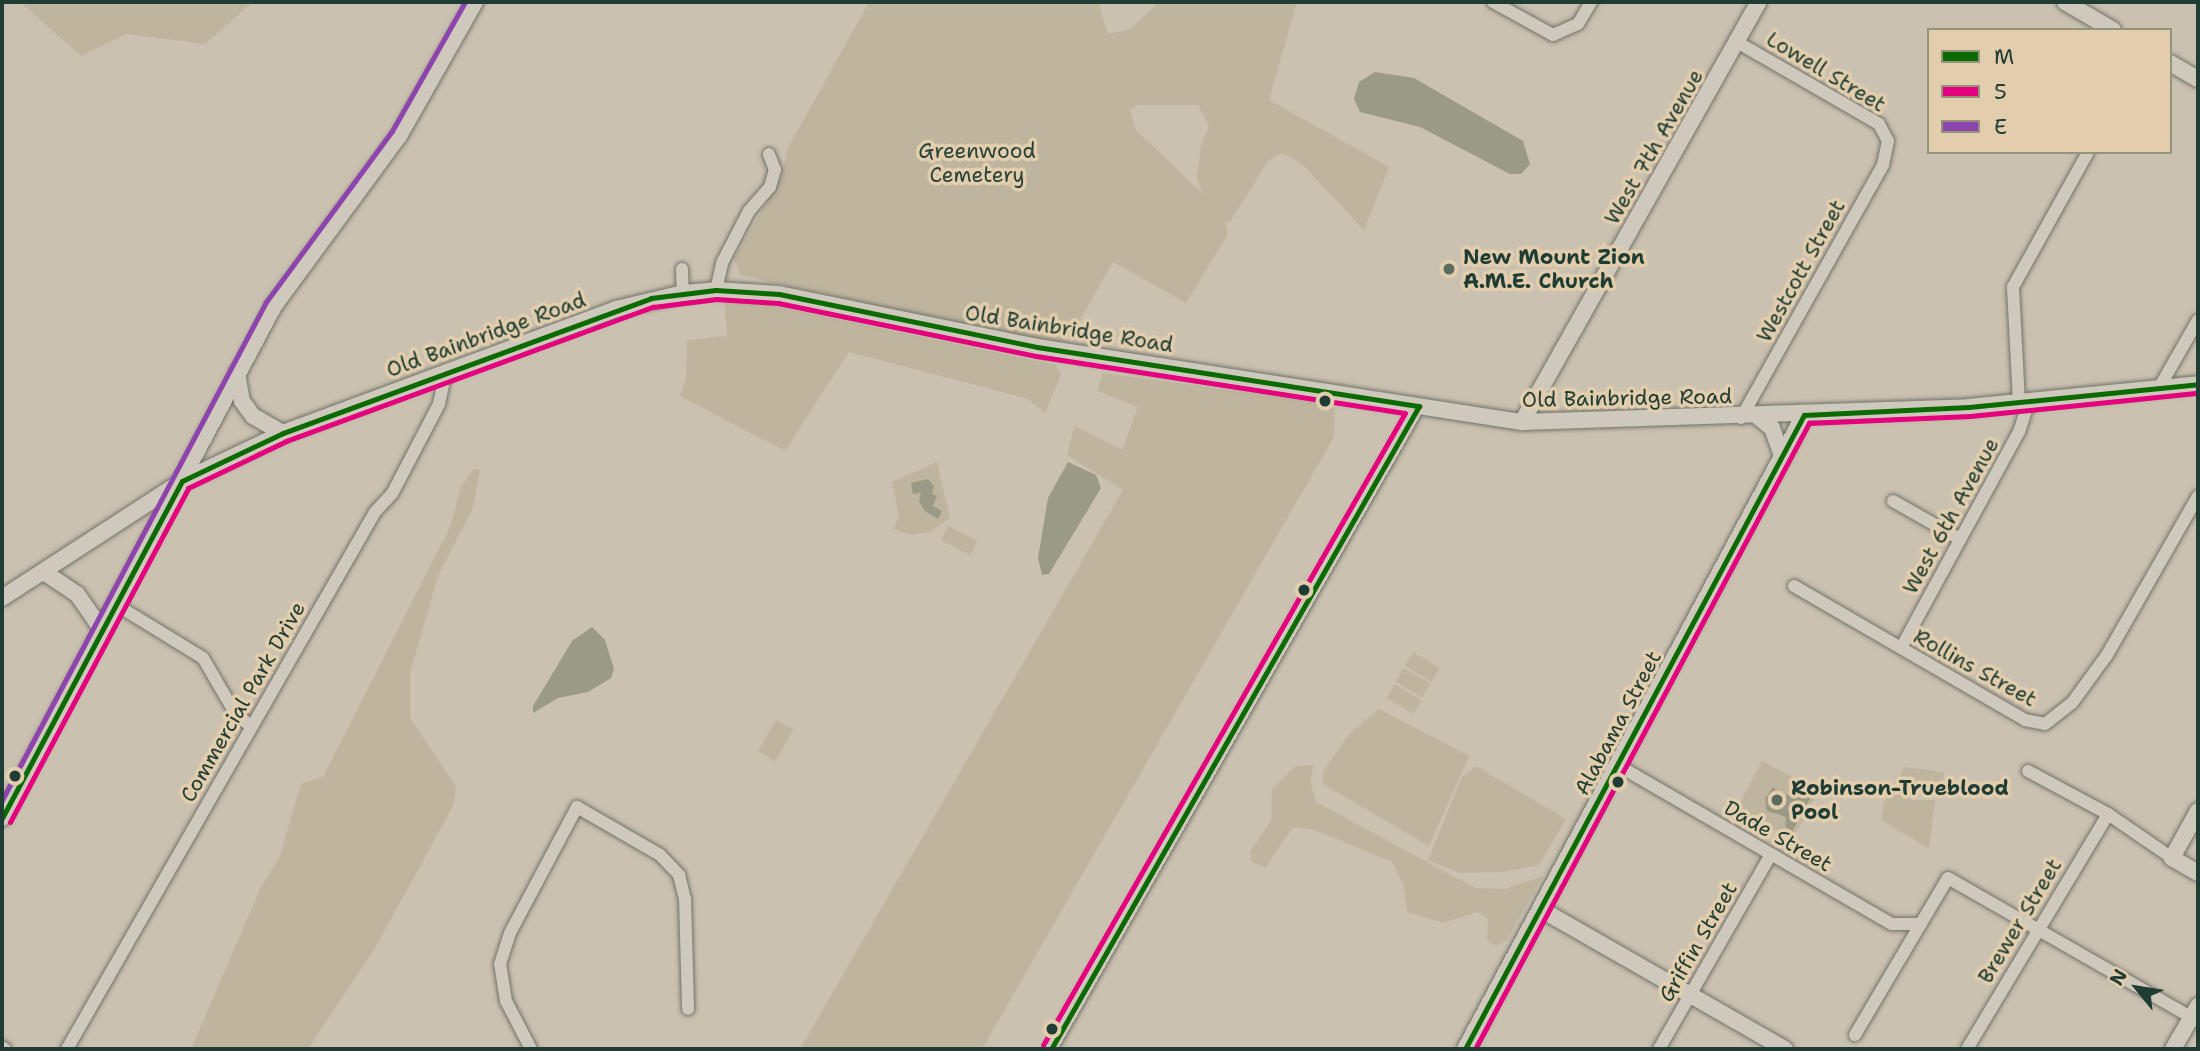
<!DOCTYPE html>
<style>
body{margin:0}
#map{position:relative;width:2200px;height:1051px;overflow:hidden;background:#cbc1b0;font-family:"Shantell Sans",sans-serif}
div>[style]{position:absolute}
[style*='--x']{left:calc(var(--x)*1px);top:calc(var(--y)*1px);width:calc(var(--w)*1px);rotate:calc(var(--a)*1deg)}
.green>*{inset:0;background:#bfb59e;transform-origin:0 0}
.water>*{inset:0;background:#9b9a86}
.roads{filter:drop-shadow(0 0 2px #72736a) drop-shadow(0 0 2px #72736a)}
.street>*{height:12px;margin:-6px;padding:0 6px;transform-origin:6px;border-radius:6px;background:#cfc8bc}
.secondary>*{height:16px;margin:-8px;padding:0 8px;transform-origin:8px;border-radius:8px;background:#cfc8bc}
.bus-1>*{height:5px;margin:-2.5px;padding:0 2.5px;transform-origin:2.5px;border-radius:2.5px;background:#0c6b00}
.bus-2>*{height:5px;margin:-2.5px;padding:0 2.5px;transform-origin:2.5px;border-radius:2.5px;background:#e5007d}
.bus-3>*{height:5px;margin:-2.5px;padding:0 2.5px;transform-origin:2.5px;border-radius:2.5px;background:#8e44ad}
.dots>*{width:19px;height:19px;translate:-50% -50%;box-sizing:border-box;border:4px solid #e2cdac;border-radius:50%}
span{translate:-50% -50%;white-space:nowrap;text-align:center;line-height:1.15;-webkit-text-stroke:7px #e2cdac;paint-order:stroke}
.street-label{font-size:21px;color:#1f3d34}
.park-label{font-size:21px;color:#264239}
.poi-label{font-size:21px;color:#1f3d34;font-weight:700}
.left{translate:0 -50%;text-align:left}
.frame{position:absolute;inset:0;border:4px solid #1f3d34;pointer-events:none}
.legend{position:absolute;left:1927px;top:28px;width:245px;height:126px;box-sizing:border-box;background:#e2cdac;border:2px solid #94937c;margin:0;padding:9px 12px;list-style:none;font-size:21px;color:#1f3d34}
.legend li{display:flex;align-items:center;gap:14px;height:35px}
.legend b{width:35px;border:2px solid #94937c}
.north{position:absolute;left:2102px;top:953px;width:70px;height:70px;-webkit-text-stroke:5px #e2cdac;paint-order:stroke;rotate:300deg;font-size:19px;font-weight:700;line-height:28px;text-align:center;color:#1f3d34}
.north::after{content:'';display:block;margin:auto;width:24px;height:32px;background:#1f3d34;clip-path:polygon(50% 0,100% 100%,50% 72%,0 100%)}
</style>
<div id="map">
<div class="green">
<div style="clip-path:polygon(20px 2px,253px 2px,205px 44px,126px 34px,81px 56px)"></div>
<div style="clip-path:polygon(evenodd,869px 2px,1098px 2px,1108px 34px,1129px 30px,1159px 2px,1297px 2px,1269px 100px,1389px 167px,1364px 230px,1302px 164px,1282px 153px,1268px 161px,1230px 222px,1225px 222px,1228px 234px,1186px 303px,1113px 262px,1067px 343px,982px 329px,741px 275px,734px 259px,781px 177px,788px 148px,869px 2px,1138px 105px,1198px 105px,1209px 127px,1201px 144px,1197px 178px,1203px 194px,1136px 130px,1130px 109px,1138px 105px)"></div>
<div style="clip-path:polygon(731px 297px,1056px 365px,1061px 375px,1045px 413px,1028px 399px,849px 352px,785px 451px,680px 396px,686px 379px,687px 340px,727px 336px,724px 298px)"></div>
<div style="clip-path:polygon(1103px 373px,1330px 404px,1335px 409px,1334px 437px,982px 1049px,800px 1049px,1123px 490px,1067px 455px,1074px 426px,1122px 450px,1138px 407px,1097px 391px)"></div>
<div style="clip-path:polygon(937px 462px,950px 518px,930px 532px,911px 535px,893px 529px,899px 517px,892px 482px)"></div>
<div style="clip-path:polygon(474px 469px,480px 470px,473px 508px,438px 576px,410px 673px,410px 718px,456px 787px,453px 806px,374px 950px,308px 1049px,191px 1049px,261px 887px,280px 856px,301px 784px,323px 777px,450px 527px,461px 487px)"></div>
<div style="left:948px;top:526px;width:33px;height:16px;rotate:27deg"></div>
<div style="left:1413px;top:652px;width:31px;height:16px;rotate:31deg"></div>
<div style="left:1404px;top:668px;width:31px;height:16px;rotate:31deg"></div>
<div style="left:1395px;top:684px;width:31px;height:16px;rotate:32deg"></div>
<div style="clip-path:polygon(1379px 709px,1469px 756px,1429px 846px,1323px 784px,1323px 771px,1350px 733px)"></div>
<div style="left:776px;top:720px;width:20px;height:36px;rotate:30deg"></div>
<div style="left:1762px;top:761px;width:64px;height:55px;rotate:28deg"></div>
<div style="clip-path:polygon(1314px 765px,1310px 781px,1316px 802px,1475px 888px,1505px 889px,1543px 876px,1507px 940px,1495px 946px,1487px 940px,1488px 919px,1477px 912px,1443px 923px,1407px 912px,1404px 886px,1392px 862px,1315px 830px,1293px 827px,1265px 868px,1251px 861px,1250px 852px,1271px 821px,1272px 789px,1296px 766px)"></div>
<div style="clip-path:polygon(1476px 766px,1566px 819px,1539px 865px,1503px 872px,1460px 873px,1428px 860px,1462px 777px)"></div>
<div style="clip-path:polygon(1904px 767px,1944px 772px,1942px 786px,1904px 783px,1900px 776px)"></div>
<div style="clip-path:polygon(1897px 782px,1906px 787px,1911px 800px,1935px 800px,1929px 849px,1881px 820px,1885px 792px)"></div>
</div>
<div class="water">
<div style="clip-path:polygon(1375px 72px,1414px 78px,1523px 141px,1530px 164px,1521px 174px,1510px 174px,1420px 127px,1360px 112px,1354px 99px,1359px 82px)"></div>
<div style="clip-path:polygon(1068px 462px,1096px 475px,1101px 488px,1049px 574px,1042px 575px,1038px 558px,1048px 498px)"></div>
<div style="clip-path:polygon(928px 479px,934px 486px,932px 494px,937px 496px,933px 506px,942px 511px,938px 519px,925px 511px,919px 502px,921px 493px,913px 494px,911px 483px)"></div>
<div style="clip-path:polygon(592px 627px,605px 640px,614px 669px,611px 678px,588px 692px,558px 698px,533px 713px,533px 706px,572px 641px)"></div>
<div style="clip-path:polygon(1773px 787px,1782px 796px,1801px 792px,1811px 797px,1792px 832px,1785px 827px,1786px 817px,1767px 811px,1765px 799px)"></div>
</div>
<div class="roads">
<div class="street">
<div style="--x:1493;--y:2;--w:68;--a:28.8"></div>
<div style="--x:1553;--y:35;--w:27;--a:-24"></div>
<div style="--x:1578;--y:24;--w:26;--a:-59"></div>
<div style="--x:1737;--y:42;--w:164;--a:30"></div>
<div style="--x:1879;--y:124;--w:19;--a:62"></div>
<div style="--x:1888;--y:141;--w:25;--a:102"></div>
<div style="--x:1883;--y:165;--w:290;--a:119.3"></div>
<div style="--x:682;--y:269;--w:24;--a:88"></div>
<div style="--x:716;--y:290;--w:28;--a:-77"></div>
<div style="--x:722;--y:263;--w:59;--a:-62.6"></div>
<div style="--x:749;--y:211;--w:32;--a:-49"></div>
<div style="--x:770;--y:187;--w:18;--a:-74"></div>
<div style="--x:775;--y:170;--w:17;--a:-111"></div>
<div style="--x:2159;--y:388;--w:78;--a:-60.2"></div>
<div style="--x:2019;--y:402;--w:115;--a:-93"></div>
<div style="--x:2013;--y:287;--w:154;--a:-60.9"></div>
<div style="--x:1893;--y:501;--w:77;--a:29.6"></div>
<div style="--x:1794;--y:586;--w:267;--a:30.1"></div>
<div style="--x:2025;--y:720;--w:20;--a:11"></div>
<div style="--x:2045;--y:724;--w:34;--a:-38"></div>
<div style="--x:2072;--y:703;--w:59;--a:-53.9"></div>
<div style="--x:2107;--y:655;--w:183;--a:-60.2"></div>
<div style="--x:115;--y:604;--w:103;--a:31.5"></div>
<div style="--x:203;--y:658;--w:61;--a:59.7"></div>
<div style="--x:234;--y:711;--w:23;--a:43"></div>
<div style="--x:1901;--y:648;--w:246;--a:-61.4"></div>
<div style="--x:2019;--y:432;--w:33;--a:-72"></div>
<div style="--x:1619;--y:766;--w:315;--a:30.1"></div>
<div style="--x:1892;--y:924;--w:29;--a:0"></div>
<div style="--x:2028;--y:771;--w:91;--a:28.3"></div>
<div style="--x:2108;--y:814;--w:78;--a:34.5"></div>
<div style="--x:1855;--y:1035;--w:182;--a:-59.4"></div>
<div style="--x:1948;--y:878;--w:288;--a:29.8"></div>
<div style="--x:2;--y:1047;--w:4;--a:34"></div>
<div style="--x:67;--y:1049;--w:619;--a:-60.16"></div>
<div style="--x:375;--y:512;--w:25;--a:-47"></div>
<div style="--x:392;--y:494;--w:102;--a:-62.4"></div>
<div style="--x:439;--y:404;--w:33;--a:-78"></div>
<div style="--x:531;--y:1049;--w:54;--a:-117.5"></div>
<div style="--x:506;--y:1001;--w:37;--a:-99"></div>
<div style="--x:500;--y:964;--w:33;--a:-72"></div>
<div style="--x:510;--y:933;--w:143;--a:-62"></div>
<div style="--x:577;--y:807;--w:96;--a:30"></div>
<div style="--x:660;--y:855;--w:28;--a:46"></div>
<div style="--x:679;--y:875;--w:25;--a:76"></div>
<div style="--x:685;--y:899;--w:110;--a:88.4"></div>
<div style="--x:1051;--y:1049;--w:741;--a:-60.22"></div>
<div style="--x:1659;--y:1049;--w:225;--a:-60.1"></div>
<div style="--x:1967;--y:1049;--w:274;--a:-59"></div>
</div>
<div class="secondary">
<div style="--x:2065;--y:2;--w:56;--a:30.3"></div>
<div style="--x:2170;--y:63;--w:32;--a:30"></div>
<div style="--x:237;--y:373;--w:28;--a:80"></div>
<div style="--x:242;--y:401;--w:19;--a:54"></div>
<div style="--x:253;--y:416;--w:34;--a:30"></div>
<div style="--x:1758;--y:417;--w:18;--a:38"></div>
<div style="--x:1772;--y:428;--w:29;--a:70"></div>
<div style="--x:1522;--y:422;--w:482;--a:-60.6"></div>
<div style="--x:44;--y:572;--w:40;--a:34"></div>
<div style="--x:77;--y:594;--w:44;--a:55.2"></div>
<div style="--x:2;--y:598;--w:215;--a:-33"></div>
<div style="--x:182;--y:481;--w:112;--a:-25.4"></div>
<div style="--x:283;--y:433;--w:355;--a:-20.4"></div>
<div style="--x:616;--y:309;--w:69;--a:-13.4"></div>
<div style="--x:683;--y:293;--w:33;--a:-5"></div>
<div style="--x:716;--y:290;--w:63;--a:3.6"></div>
<div style="--x:779;--y:294;--w:263;--a:11.6"></div>
<div style="--x:1037;--y:347;--w:491;--a:8.8"></div>
<div style="--x:1522;--y:422;--w:447;--a:-1.9"></div>
<div style="--x:1969;--y:407;--w:230;--a:-5.7"></div>
<div style="--x:2198;--y:811;--w:54;--a:119"></div>
<div style="--x:2172;--y:858;--w:30;--a:30"></div>
<div style="--x:2;--y:818;--w:580;--a:-62.02"></div>
<div style="--x:274;--y:306;--w:211;--a:-53.7"></div>
<div style="--x:399;--y:136;--w:154;--a:-60.4"></div>
<div style="--x:1542;--y:910;--w:280;--a:29.8"></div>
<div style="--x:1465;--y:1049;--w:719;--a:-61.87"></div>
<div style="--x:2173;--y:1049;--w:50;--a:-59.8"></div>
</div>
</div>
<div class="bus-1">
<div style="--x:2;--y:818;--w:382;--a:-61.9"></div>
<div style="--x:182;--y:481;--w:112;--a:-25.4"></div>
<div style="--x:283;--y:433;--w:392;--a:-20.1"></div>
<div style="--x:651;--y:298;--w:65;--a:-7"></div>
<div style="--x:716;--y:290;--w:63;--a:3.6"></div>
<div style="--x:779;--y:294;--w:263;--a:11.6"></div>
<div style="--x:1037;--y:347;--w:387;--a:8.8"></div>
<div style="--x:1419;--y:406;--w:741;--a:119.78"></div>
<div style="--x:1465;--y:1049;--w:719;--a:-61.87"></div>
<div style="--x:1804;--y:415;--w:165;--a:-2.8"></div>
<div style="--x:1969;--y:407;--w:230;--a:-5.7"></div>
</div>
<div class="bus-2">
<div style="--x:10;--y:822;--w:378;--a:-61.9"></div>
<div style="--x:188;--y:488;--w:109;--a:-25.6"></div>
<div style="--x:286;--y:441;--w:391;--a:-20.1"></div>
<div style="--x:653;--y:307;--w:64;--a:-7.2"></div>
<div style="--x:716;--y:299;--w:62;--a:3.7"></div>
<div style="--x:778;--y:303;--w:263;--a:11.6"></div>
<div style="--x:1036;--y:356;--w:373;--a:8.8"></div>
<div style="--x:1405;--y:413;--w:728;--a:119.8"></div>
<div style="--x:1475;--y:1049;--w:710;--a:-61.92"></div>
<div style="--x:1809;--y:423;--w:161;--a:-2.5"></div>
<div style="--x:1970;--y:416;--w:229;--a:-5.8"></div>
</div>
<div class="bus-3">
<div style="--x:2;--y:800;--w:564;--a:-62.07"></div>
<div style="--x:266;--y:302;--w:212;--a:-53.6"></div>
<div style="--x:392;--y:131;--w:148;--a:-60.5"></div>
</div>
<div class="dots">
<div style="left:1449px;top:269px;background:#5b6b5f"></div>
<div style="left:1325px;top:401px;background:#1f3d34"></div>
<div style="left:1304px;top:590px;background:#1f3d34"></div>
<div style="left:15px;top:776px;background:#1f3d34"></div>
<div style="left:1618px;top:782px;background:#1f3d34"></div>
<div style="left:1777px;top:800px;background:#5b6b5f"></div>
<div style="left:1052px;top:1029px;background:#1f3d34"></div>
</div>
<div class="street-label">
<span style="left:1826px;top:72px;rotate:31deg">Lowell Street</span>
<span style="left:1654px;top:147px;rotate:-60deg">West 7th Avenue</span>
<span style="left:1801px;top:271px;rotate:-61deg">Westcott Street</span>
<span style="left:1069px;top:329px;rotate:9deg">Old Bainbridge Road</span>
<span style="left:486px;top:335px;rotate:-20deg">Old Bainbridge Road</span>
<span style="left:1627px;top:398px;rotate:-1deg">Old Bainbridge Road</span>
<span style="left:1951px;top:516px;rotate:-61deg">West 6th Avenue</span>
<span style="left:1975px;top:668px;rotate:29deg">Rollins Street</span>
<span style="left:243px;top:702px;rotate:-60deg">Commercial Park Drive</span>
<span style="left:1618px;top:723px;rotate:-62deg">Alabama Street</span>
<span style="left:1778px;top:836px;rotate:30deg">Dade Street</span>
<span style="left:2020px;top:921px;rotate:-59deg">Brewer Street</span>
<span style="left:1698px;top:942px;rotate:-60deg">Griffin Street</span>
</div>
<div class="park-label">
<span style="left:977px;top:163px">Greenwood<br>Cemetery</span>
</div>
<div class="poi-label">
<span class="left" style="left:1463px;top:269px">New Mount Zion<br>A.M.E. Church</span>
<span class="left" style="left:1791px;top:800px">Robinson-Trueblood<br>Pool</span>
</div>
<div class="frame"></div>
<ul class="legend">
<li><b style="height:9px;background:#0c6b00"></b>M</li>
<li><b style="height:9px;background:#e5007d"></b>5</li>
<li><b style="height:9px;background:#8e44ad"></b>E</li>
</ul>
<div class="north">N</div>
</div>
